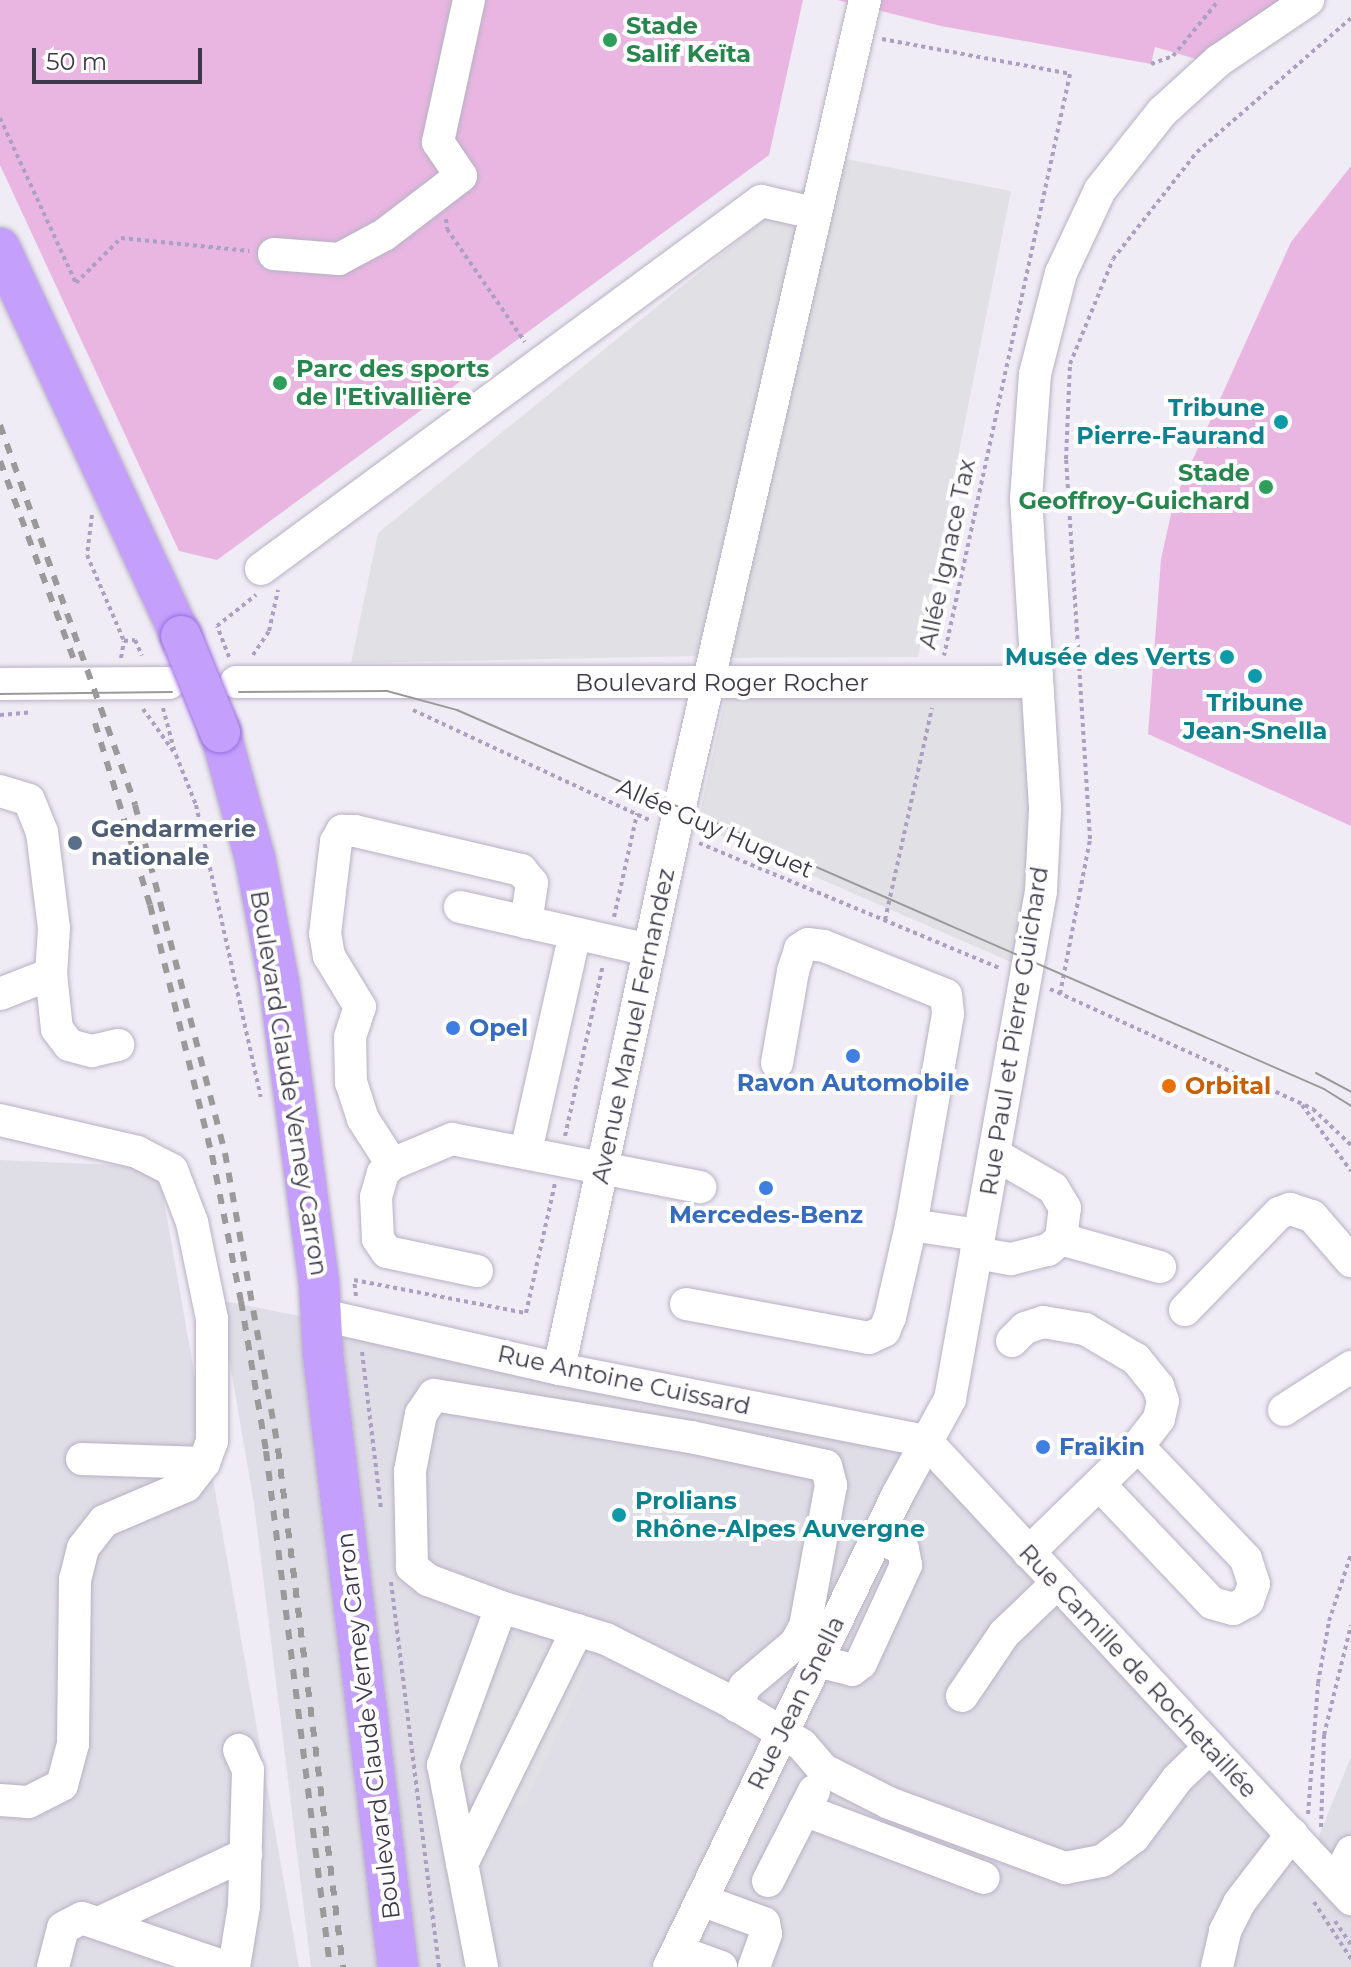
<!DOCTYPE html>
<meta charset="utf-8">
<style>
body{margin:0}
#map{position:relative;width:1351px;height:1967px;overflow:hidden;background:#f0ecf5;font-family:Montserrat,sans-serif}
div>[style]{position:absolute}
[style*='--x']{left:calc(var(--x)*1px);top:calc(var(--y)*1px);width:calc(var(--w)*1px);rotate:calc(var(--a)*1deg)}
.industrial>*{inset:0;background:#dfdde5}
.green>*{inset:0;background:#e8b6e1}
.parking>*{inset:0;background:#e1e0e5;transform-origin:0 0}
.path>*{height:4px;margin-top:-2px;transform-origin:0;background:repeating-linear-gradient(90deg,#aba0c2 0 4px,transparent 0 8px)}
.roads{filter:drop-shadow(0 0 2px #b7b1c4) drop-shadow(0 0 2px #b7b1c4)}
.minor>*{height:32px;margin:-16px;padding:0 16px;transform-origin:16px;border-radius:16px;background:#fff}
.major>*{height:40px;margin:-20px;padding:0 20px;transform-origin:20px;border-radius:20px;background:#c49ffc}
.tram>*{height:2px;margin:-1px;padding:0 1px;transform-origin:1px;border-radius:1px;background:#9a9a9a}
.rail>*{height:6px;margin-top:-3px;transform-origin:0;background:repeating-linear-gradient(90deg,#9a9a9a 0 10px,transparent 0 20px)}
.bridges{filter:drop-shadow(0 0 2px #9a6ee2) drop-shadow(0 0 2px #9a6ee2)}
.major-bridge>*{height:40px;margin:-20px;padding:0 20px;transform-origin:20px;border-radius:20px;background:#c49ffc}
.dots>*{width:22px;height:22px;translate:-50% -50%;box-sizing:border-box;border:4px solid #fff;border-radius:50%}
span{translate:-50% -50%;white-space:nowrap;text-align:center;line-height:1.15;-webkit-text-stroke:8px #fff;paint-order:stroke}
.leisure-label{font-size:24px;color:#27864d;font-weight:700}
.left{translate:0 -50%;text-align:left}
.right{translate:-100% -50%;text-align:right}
.culture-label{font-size:24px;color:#0d838f;font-weight:700}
.street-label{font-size:24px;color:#3e394a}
.service-label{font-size:24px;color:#4e5e75;font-weight:700}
.shop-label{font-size:24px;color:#366cbe;font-weight:700}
.food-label{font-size:24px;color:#c56008;font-weight:700}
.scale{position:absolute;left:32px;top:48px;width:170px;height:36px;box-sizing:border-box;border:4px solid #3e394a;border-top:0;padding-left:10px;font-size:24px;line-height:28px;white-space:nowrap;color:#3e394a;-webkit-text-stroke:6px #fff;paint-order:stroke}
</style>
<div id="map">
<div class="industrial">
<div style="clip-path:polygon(0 1160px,158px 1167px,299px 1967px,0 1967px)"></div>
<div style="clip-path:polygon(219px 1300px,929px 1440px,1311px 1855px,1351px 1757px,1351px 1967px,311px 1967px,254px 1503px)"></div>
</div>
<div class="green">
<div style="clip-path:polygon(0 0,803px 0,769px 155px,217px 560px,179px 551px,0 165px)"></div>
<div style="clip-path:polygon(837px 0,1285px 0,1196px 59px,1155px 47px,1151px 64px,941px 26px)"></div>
<div style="clip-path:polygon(1351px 166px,1351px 826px,1148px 734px,1161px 559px,1174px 501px,1291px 242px)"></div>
</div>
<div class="parking">
<div style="clip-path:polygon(841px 158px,1011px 191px,918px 657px,725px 658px)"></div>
<div style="clip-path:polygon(808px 184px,702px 656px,351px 663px,378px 533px)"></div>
<div style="clip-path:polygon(1018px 694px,1023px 699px,1035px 844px,1013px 963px,697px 825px,726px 695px)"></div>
<div style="left:516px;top:1636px;width:79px;height:153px;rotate:25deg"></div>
</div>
<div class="path">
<div style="--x:882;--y:39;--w:191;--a:10.5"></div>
<div style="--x:1070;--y:74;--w:595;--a:102.22"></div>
<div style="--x:1151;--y:64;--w:23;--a:-20"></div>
<div style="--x:1173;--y:56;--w:72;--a:-50.6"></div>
<div style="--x:0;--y:118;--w:182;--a:65.3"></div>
<div style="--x:76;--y:283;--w:64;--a:-45"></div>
<div style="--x:121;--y:238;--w:129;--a:5.8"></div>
<div style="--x:446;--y:219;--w:10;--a:84"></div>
<div style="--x:447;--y:229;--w:137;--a:55.4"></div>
<div style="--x:92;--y:515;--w:40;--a:97.1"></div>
<div style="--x:87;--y:555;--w:94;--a:66.7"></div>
<div style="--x:124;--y:641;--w:11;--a:-5"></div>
<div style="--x:135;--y:640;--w:17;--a:66"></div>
<div style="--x:253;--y:655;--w:29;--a:-56"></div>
<div style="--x:269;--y:631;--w:42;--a:-77.6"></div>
<div style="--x:229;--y:657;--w:33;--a:-111"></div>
<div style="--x:217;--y:626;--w:50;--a:-38.5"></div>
<div style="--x:121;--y:658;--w:17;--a:-80"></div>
<div style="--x:163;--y:708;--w:47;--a:75.1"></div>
<div style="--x:143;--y:709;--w:57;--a:54.3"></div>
<div style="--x:176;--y:755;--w:54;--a:68.2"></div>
<div style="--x:196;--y:805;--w:299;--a:77.5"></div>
<div style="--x:413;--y:710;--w:263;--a:25"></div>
<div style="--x:0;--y:715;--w:32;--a:-5"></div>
<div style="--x:699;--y:843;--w:327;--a:22.6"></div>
<div style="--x:614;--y:917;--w:106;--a:-77.4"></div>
<div style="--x:885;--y:920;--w:217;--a:-77.5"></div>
<div style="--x:1050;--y:989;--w:289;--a:24.5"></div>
<div style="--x:1313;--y:1109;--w:52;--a:43.5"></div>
<div style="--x:1060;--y:994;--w:158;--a:-79"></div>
<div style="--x:1090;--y:839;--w:381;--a:-93.6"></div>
<div style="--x:1066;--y:459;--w:95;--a:-87.6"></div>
<div style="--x:1070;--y:364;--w:113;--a:-67.7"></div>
<div style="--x:1113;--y:259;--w:136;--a:-51.9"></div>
<div style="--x:1197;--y:152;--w:204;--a:-41"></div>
<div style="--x:1302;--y:1105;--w:82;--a:53.4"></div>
<div style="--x:565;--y:1136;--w:175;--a:-77.5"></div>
<div style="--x:356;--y:1296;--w:16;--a:-97"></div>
<div style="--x:354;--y:1280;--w:175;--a:10.9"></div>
<div style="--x:526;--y:1313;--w:133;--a:-77.4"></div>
<div style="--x:362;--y:1352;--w:159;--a:83.1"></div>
<div style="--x:391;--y:1582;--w:388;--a:82.9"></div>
<div style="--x:1308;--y:1814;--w:131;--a:-85.6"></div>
<div style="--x:1318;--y:1683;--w:63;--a:-79.9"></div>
<div style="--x:1329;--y:1621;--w:71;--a:-71.8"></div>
<div style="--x:1321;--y:1827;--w:92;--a:-88.1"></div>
<div style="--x:1324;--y:1735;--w:113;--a:-76.2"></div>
<div style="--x:1314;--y:1902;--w:68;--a:57"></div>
<div style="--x:1335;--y:1921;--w:29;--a:56"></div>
</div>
<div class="roads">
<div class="minor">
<div style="--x:274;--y:254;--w:65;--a:4.4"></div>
<div style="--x:339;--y:259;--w:51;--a:-28.1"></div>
<div style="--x:384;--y:235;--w:97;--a:-37.5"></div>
<div style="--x:461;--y:176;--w:41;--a:-124.1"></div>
<div style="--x:438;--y:142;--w:145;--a:-77.7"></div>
<div style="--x:261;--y:569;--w:621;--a:-36.35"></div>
<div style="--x:761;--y:201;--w:54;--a:12.8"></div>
<div style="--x:236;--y:682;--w:801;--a:0"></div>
<div style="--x:0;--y:684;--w:169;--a:-0.3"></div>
<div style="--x:0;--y:791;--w:30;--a:17"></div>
<div style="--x:29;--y:800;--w:35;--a:68"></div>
<div style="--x:42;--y:832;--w:97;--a:82.9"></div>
<div style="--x:54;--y:928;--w:46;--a:93.7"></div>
<div style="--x:51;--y:974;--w:55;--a:83.8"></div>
<div style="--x:57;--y:1029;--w:20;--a:53"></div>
<div style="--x:69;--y:1045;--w:24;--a:15"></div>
<div style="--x:92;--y:1051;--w:27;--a:-13"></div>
<div style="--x:460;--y:907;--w:194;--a:12.8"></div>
<div style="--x:0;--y:994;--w:55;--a:-21.4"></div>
<div style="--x:777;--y:1063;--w:93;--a:-80.1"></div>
<div style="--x:793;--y:971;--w:23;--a:-72"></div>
<div style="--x:800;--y:949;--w:9;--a:-32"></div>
<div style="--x:808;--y:944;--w:16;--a:7"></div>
<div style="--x:824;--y:946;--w:131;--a:21.9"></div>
<div style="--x:946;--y:995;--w:19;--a:84"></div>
<div style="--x:948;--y:1014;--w:214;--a:99.9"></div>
<div style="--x:911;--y:1225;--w:69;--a:8.4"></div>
<div style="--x:0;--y:1120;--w:141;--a:13.1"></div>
<div style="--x:137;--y:1152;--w:39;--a:27"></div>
<div style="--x:172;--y:1170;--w:56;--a:69"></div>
<div style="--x:192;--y:1222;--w:99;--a:78.3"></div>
<div style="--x:212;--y:1319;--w:122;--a:90"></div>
<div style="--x:212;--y:1441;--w:23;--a:110"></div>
<div style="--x:204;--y:1463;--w:29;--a:128"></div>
<div style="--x:186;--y:1486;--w:89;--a:156.9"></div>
<div style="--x:104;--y:1521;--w:34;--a:128"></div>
<div style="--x:83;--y:1548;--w:32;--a:104"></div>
<div style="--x:75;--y:1579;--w:165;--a:90.7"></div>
<div style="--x:73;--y:1744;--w:42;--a:105"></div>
<div style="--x:62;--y:1785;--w:38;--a:153"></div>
<div style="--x:28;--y:1802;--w:28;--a:-176"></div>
<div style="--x:526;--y:1151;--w:223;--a:-77.3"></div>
<div style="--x:392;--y:1164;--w:54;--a:-122.8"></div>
<div style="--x:363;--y:1119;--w:38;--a:-108"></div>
<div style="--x:351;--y:1083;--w:46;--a:-91.2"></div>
<div style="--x:350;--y:1037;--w:32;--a:-72"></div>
<div style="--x:360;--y:1007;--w:60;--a:-121.3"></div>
<div style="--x:329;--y:956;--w:22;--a:-100"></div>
<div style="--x:325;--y:934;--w:93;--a:-83.2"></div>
<div style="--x:336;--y:842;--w:13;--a:-61"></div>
<div style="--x:342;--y:831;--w:13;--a:0"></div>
<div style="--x:355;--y:831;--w:171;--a:13.2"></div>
<div style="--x:521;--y:870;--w:17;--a:50"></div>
<div style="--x:532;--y:883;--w:40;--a:98.5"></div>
<div style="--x:1061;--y:1239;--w:103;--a:15.8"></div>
<div style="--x:976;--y:1253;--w:36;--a:10"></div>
<div style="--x:1011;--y:1259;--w:38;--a:-14"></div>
<div style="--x:1048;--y:1250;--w:17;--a:-40"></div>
<div style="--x:1061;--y:1239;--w:31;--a:-83"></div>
<div style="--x:1065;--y:1208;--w:23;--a:-121"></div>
<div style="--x:1053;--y:1188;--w:68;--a:-150"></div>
<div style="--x:477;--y:1271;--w:92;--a:-168.1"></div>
<div style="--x:387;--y:1252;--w:16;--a:-125"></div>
<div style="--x:378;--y:1239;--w:42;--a:-92.7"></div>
<div style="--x:376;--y:1197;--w:25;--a:-74"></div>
<div style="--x:383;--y:1173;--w:13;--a:-45"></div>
<div style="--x:392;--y:1164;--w:65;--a:-22.6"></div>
<div style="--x:452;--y:1139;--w:253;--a:11"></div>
<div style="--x:686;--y:1304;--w:186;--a:10.5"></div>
<div style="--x:869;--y:1338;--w:17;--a:-25"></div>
<div style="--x:884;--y:1331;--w:15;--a:-67"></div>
<div style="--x:890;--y:1317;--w:94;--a:-77.1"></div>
<div style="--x:1185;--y:1310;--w:135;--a:-45.9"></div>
<div style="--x:1279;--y:1213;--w:12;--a:-20"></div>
<div style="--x:1290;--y:1209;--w:23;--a:18"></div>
<div style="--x:1312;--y:1216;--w:60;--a:49.1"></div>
<div style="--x:322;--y:1315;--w:243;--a:12.8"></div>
<div style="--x:559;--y:1369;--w:374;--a:11.1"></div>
<div style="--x:1012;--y:1341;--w:18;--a:-45"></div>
<div style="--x:1025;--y:1328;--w:19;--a:-18"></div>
<div style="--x:1043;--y:1322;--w:43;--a:9.5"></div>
<div style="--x:1085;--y:1329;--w:59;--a:30.5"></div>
<div style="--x:1136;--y:1359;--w:35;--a:51"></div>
<div style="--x:1158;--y:1386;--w:16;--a:72"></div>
<div style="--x:1163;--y:1401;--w:18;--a:103"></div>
<div style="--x:1159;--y:1419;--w:34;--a:128"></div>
<div style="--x:1138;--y:1446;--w:153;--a:135.8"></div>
<div style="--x:559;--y:1369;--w:585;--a:-77.86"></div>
<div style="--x:682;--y:797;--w:818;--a:-77.07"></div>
<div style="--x:1284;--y:1410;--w:80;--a:-32.7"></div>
<div style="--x:926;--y:1441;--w:625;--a:47.14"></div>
<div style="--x:82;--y:1459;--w:122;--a:1.9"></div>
<div style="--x:1099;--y:1484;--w:164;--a:46.5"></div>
<div style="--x:1212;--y:1603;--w:22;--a:16"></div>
<div style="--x:1233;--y:1609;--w:17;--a:-28"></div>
<div style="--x:1248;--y:1601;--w:18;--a:-71"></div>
<div style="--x:1254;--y:1584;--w:26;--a:-108"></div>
<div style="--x:1246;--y:1559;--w:156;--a:-133.7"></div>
<div style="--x:501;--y:1607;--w:78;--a:-159.7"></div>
<div style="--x:428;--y:1580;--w:21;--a:-141"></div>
<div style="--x:412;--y:1567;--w:96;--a:-91.2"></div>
<div style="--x:410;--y:1471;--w:58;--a:-79.1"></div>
<div style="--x:421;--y:1414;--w:23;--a:-56"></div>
<div style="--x:434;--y:1395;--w:260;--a:9.3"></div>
<div style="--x:691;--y:1437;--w:138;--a:12.1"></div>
<div style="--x:826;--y:1466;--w:20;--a:75"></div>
<div style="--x:831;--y:1485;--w:143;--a:100.4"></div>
<div style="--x:805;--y:1626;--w:19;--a:118"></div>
<div style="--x:796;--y:1643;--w:67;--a:139.9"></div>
<div style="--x:745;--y:1686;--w:22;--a:111"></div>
<div style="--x:817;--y:1661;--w:36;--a:14"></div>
<div style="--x:852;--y:1670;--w:11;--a:-38"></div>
<div style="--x:861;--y:1663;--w:108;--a:-65.3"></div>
<div style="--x:906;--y:1565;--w:16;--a:-101"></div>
<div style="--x:903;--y:1549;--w:29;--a:-155"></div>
<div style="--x:962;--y:1696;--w:75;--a:-55.9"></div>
<div style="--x:1004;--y:1634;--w:74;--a:-43.9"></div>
<div style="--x:804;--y:1810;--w:192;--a:20.7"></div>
<div style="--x:462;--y:1864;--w:261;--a:-63.8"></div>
<div style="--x:768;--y:1881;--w:101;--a:-62.9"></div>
<div style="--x:1336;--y:1882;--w:34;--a:-63"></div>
<div style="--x:701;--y:1900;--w:67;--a:20.1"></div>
<div style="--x:764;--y:1923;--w:11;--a:80"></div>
<div style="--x:766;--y:1934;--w:35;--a:110"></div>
<div style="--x:103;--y:1921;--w:158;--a:-25.1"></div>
<div style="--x:677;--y:1951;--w:47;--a:20"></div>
<div style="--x:53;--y:1967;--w:40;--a:-75.6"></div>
<div style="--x:63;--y:1928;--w:21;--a:-28"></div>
<div style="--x:82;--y:1918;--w:151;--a:18.9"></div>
<div style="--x:234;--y:1967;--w:62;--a:-80.7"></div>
<div style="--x:244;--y:1906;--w:136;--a:-88.3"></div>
<div style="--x:248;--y:1770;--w:22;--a:-114"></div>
<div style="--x:482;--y:1967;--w:206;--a:-100.9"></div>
<div style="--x:443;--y:1765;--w:168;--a:-69.8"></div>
<div style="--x:501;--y:1607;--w:110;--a:16.9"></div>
<div style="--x:606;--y:1639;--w:136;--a:26.6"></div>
<div style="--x:728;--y:1700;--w:87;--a:31.3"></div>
<div style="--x:802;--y:1745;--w:33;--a:49"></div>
<div style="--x:824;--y:1770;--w:73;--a:26.9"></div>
<div style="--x:889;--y:1803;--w:188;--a:20.3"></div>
<div style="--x:1065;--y:1868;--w:38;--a:-11"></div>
<div style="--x:1102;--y:1861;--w:40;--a:-37"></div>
<div style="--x:1134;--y:1837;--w:72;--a:-53.4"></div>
<div style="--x:1177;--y:1779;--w:45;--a:-44.1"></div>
<div style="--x:669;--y:1967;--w:526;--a:-64.17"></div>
<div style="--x:898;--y:1494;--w:108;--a:-61.3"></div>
<div style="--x:950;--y:1399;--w:516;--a:-79.84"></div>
<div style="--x:1041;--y:891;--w:83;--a:-87.2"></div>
<div style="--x:1045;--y:808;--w:310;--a:-93.5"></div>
<div style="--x:1026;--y:499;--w:125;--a:-85.9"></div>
<div style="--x:1035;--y:374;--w:104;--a:-75.6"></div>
<div style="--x:1061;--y:273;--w:92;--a:-64.8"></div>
<div style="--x:1100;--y:190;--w:100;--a:-51.5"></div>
<div style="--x:1162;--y:112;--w:76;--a:-42.3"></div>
<div style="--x:1218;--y:61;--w:109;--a:-34.1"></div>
<div style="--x:1217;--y:1967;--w:37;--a:-77"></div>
<div style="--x:1225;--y:1931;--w:31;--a:-63"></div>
<div style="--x:1239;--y:1903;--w:87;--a:-52.5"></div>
</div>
<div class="major">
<div style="--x:0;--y:248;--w:428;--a:65"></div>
<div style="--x:220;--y:732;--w:131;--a:74.5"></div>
<div style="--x:255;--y:858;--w:127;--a:79.1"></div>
<div style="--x:279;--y:983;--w:302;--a:82.4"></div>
<div style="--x:319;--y:1282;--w:72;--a:86.8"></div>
<div style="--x:323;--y:1354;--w:618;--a:83.02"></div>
</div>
</div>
<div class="tram">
<div style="--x:239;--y:692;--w:148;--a:-0.4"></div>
<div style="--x:387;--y:691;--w:73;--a:15.2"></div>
<div style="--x:457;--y:710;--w:946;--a:23.61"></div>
<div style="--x:1324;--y:1089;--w:32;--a:32"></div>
<div style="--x:0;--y:694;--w:172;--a:-0.7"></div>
<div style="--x:1316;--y:1073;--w:40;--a:28"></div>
</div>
<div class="rail">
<div style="--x:0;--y:425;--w:403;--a:70.4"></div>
<div style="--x:135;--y:805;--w:359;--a:75.5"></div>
<div style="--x:225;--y:1153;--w:301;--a:79.8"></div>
<div style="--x:278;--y:1449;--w:522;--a:82.85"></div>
<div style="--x:0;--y:461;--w:215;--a:69.6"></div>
<div style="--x:95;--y:723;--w:190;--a:73.2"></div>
<div style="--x:150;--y:905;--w:258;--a:76.1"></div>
<div style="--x:212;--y:1155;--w:149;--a:78.8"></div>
<div style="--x:241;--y:1301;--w:152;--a:80.5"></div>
<div style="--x:266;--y:1451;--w:520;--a:82.93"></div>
</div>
<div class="bridges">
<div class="major-bridge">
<div style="--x:181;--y:636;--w:104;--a:67.9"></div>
</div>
</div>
<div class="dots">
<div style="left:610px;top:40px;background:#2e9e5b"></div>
<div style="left:280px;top:383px;background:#2e9e5b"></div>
<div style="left:1281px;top:422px;background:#0f9aa8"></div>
<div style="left:1266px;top:487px;background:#2e9e5b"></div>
<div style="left:1227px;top:657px;background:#0f9aa8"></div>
<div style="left:1255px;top:676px;background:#0f9aa8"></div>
<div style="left:75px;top:843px;background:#5c6f8a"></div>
<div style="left:453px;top:1028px;background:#3f7fe0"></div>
<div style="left:853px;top:1056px;background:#3f7fe0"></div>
<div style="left:1169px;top:1086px;background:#e8710a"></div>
<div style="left:766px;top:1188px;background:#3f7fe0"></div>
<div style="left:1043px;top:1447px;background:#3f7fe0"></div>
<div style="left:619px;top:1515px;background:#0f9aa8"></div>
</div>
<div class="leisure-label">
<span class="left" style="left:626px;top:40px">Stade<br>Salif Keïta</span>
<span class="left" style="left:296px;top:383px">Parc des sports<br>de l'Etivallière</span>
<span class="right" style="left:1250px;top:487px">Stade<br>Geoffroy-Guichard</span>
</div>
<div class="culture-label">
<span class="right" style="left:1265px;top:422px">Tribune<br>Pierre-Faurand</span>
<span class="right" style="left:1211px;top:657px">Musée des Verts</span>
<span style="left:1255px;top:717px">Tribune<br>Jean-Snella</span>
<span class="left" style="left:635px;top:1515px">Prolians<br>Rhône-Alpes Auvergne</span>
</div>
<div class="street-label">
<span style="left:947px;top:554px;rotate:-78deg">Allée Ignace Tax</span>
<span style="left:722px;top:683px">Boulevard Roger Rocher</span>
<span style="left:715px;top:828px;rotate:24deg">Allée Guy Huguet</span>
<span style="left:633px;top:1026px;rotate:-78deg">Avenue Manuel Fernandez</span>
<span style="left:1014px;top:1031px;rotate:-81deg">Rue Paul et Pierre Guichard</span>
<span style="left:289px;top:1083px;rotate:81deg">Boulevard Claude Verney Carron</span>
<span style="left:624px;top:1380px;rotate:12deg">Rue Antoine Cuissard</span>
<span style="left:1138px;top:1671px;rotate:47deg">Rue Camille de Rochetaillée</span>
<span style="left:796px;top:1703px;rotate:-64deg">Rue Jean Snella</span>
<span style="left:368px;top:1726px;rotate:-97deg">Boulevard Claude Verney Carron</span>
</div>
<div class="service-label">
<span class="left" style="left:91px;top:843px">Gendarmerie<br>nationale</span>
</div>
<div class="shop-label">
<span class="left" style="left:469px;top:1028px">Opel</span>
<span style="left:853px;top:1083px">Ravon Automobile</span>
<span style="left:766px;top:1215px">Mercedes-Benz</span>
<span class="left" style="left:1059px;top:1447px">Fraikin</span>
</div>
<div class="food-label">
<span class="left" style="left:1185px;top:1086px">Orbital</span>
</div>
<div class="scale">50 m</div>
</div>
